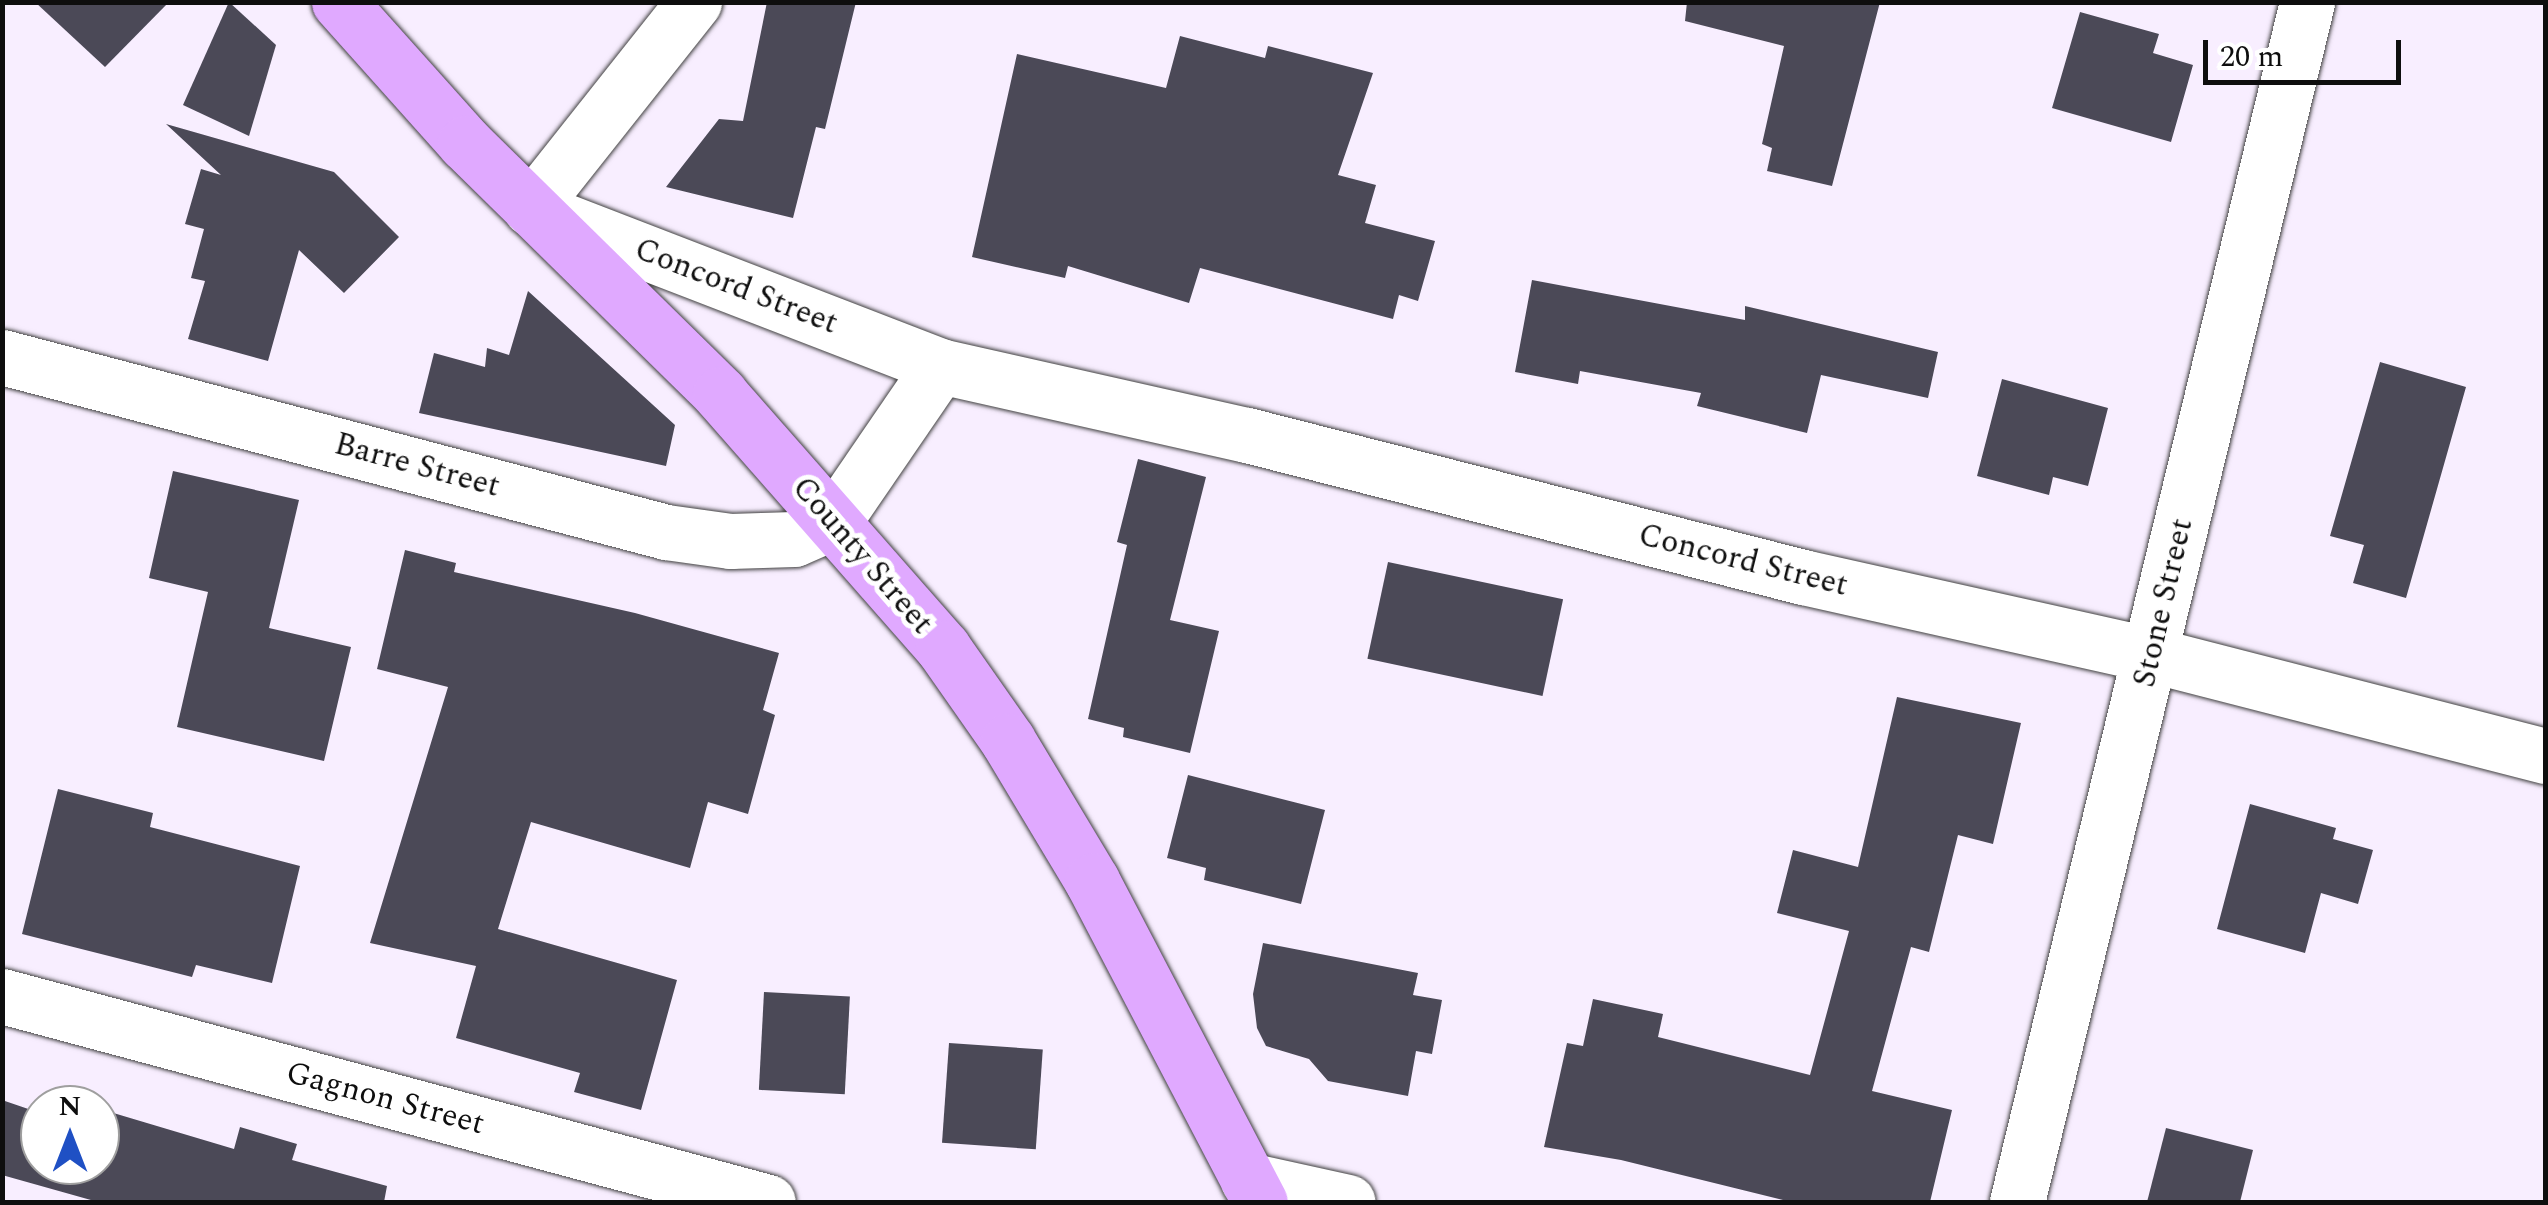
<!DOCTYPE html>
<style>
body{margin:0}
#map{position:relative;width:2548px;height:1205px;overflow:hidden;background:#f8eeff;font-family:Spectral,serif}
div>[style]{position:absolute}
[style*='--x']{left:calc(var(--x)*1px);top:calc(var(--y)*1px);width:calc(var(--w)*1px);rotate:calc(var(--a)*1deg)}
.building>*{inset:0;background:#4b4957;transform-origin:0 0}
.roads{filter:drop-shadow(0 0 2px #414141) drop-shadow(0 0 2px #414141)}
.street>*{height:55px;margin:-27.5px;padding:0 27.5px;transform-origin:27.5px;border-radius:27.5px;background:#fff}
.secondary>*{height:55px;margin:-27.5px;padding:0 27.5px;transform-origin:27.5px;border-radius:27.5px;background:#e0a9ff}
span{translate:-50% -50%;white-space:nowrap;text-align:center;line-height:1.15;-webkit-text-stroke:10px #fff;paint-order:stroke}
.street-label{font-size:32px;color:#0e0e0e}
.frame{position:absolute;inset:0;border:5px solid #0e0e0e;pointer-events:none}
.north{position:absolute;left:20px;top:1085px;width:100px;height:100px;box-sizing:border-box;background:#fff;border:2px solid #9f9f9f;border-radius:50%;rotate:0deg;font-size:28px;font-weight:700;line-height:40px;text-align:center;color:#0e0e0e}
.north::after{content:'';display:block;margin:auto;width:35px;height:45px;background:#1f50c4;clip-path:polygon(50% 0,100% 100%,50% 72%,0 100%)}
.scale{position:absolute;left:2203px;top:40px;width:198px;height:45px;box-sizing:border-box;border:5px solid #0e0e0e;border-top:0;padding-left:12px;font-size:30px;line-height:35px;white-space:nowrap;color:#0e0e0e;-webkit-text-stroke:8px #fff;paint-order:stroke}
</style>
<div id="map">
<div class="building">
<div style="clip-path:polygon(35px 2px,169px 2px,105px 67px)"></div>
<div style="clip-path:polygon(229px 2px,276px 45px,249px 136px,183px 105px)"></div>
<div style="clip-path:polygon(767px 2px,856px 2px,825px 129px,816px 127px,793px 218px,666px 187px,719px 119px,743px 121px)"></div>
<div style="clip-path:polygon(1687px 2px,1880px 2px,1832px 186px,1767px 171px,1772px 148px,1762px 144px,1784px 46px,1685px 21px)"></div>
<div style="clip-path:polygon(2080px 12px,2159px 34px,2153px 53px,2193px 65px,2171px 142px,2052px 108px)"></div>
<div style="clip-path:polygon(1180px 36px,1265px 58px,1268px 46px,1373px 73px,1338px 175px,1376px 185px,1365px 223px,1435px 241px,1418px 301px,1399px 295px,1393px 319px,1200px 268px,1189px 303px,1068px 266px,1065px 278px,972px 257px,1017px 54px,1166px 88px)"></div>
<div style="clip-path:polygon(166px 124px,334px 172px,399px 237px,344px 293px,299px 250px,268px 361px,188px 339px,205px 281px,191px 278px,204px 229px,185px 224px,201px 169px,221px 175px)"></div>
<div style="clip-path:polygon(1532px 280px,1745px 320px,1745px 306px,1938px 352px,1928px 398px,1821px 375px,1807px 433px,1697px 406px,1701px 393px,1580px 371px,1578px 384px,1515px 372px)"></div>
<div style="clip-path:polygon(528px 291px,675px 425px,666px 466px,419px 413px,434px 353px,485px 367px,487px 348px,509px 355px)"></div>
<div style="clip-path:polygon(2380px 362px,2466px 387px,2406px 598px,2353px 583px,2364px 545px,2330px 536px)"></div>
<div style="clip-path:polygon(2002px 379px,2108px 408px,2088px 486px,2053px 477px,2049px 495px,1977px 476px)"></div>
<div style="clip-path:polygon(1138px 459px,1206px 477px,1170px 620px,1219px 631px,1190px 753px,1123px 737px,1124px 728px,1088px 719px,1127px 545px,1117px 542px)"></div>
<div style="clip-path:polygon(173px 471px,299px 500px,269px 628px,351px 647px,324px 761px,177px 727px,208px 592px,149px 578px)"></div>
<div style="clip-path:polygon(405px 550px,456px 563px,454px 572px,635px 613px,779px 653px,763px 710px,775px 715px,748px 814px,708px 802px,690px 868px,531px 822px,498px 929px,677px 980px,641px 1110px,574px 1092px,580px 1073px,456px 1038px,476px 966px,370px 943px,448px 687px,377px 669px)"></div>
<div style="left:1388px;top:562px;width:179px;height:99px;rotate:12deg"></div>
<div style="clip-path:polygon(1897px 697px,2021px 723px,1993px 844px,1958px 835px,1929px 952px,1911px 947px,1872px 1091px,1952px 1110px,1930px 1202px,1791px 1202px,1621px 1160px,1544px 1147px,1567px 1043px,1583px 1046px,1593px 999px,1663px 1014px,1658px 1037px,1810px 1075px,1849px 931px,1777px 913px,1793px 850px,1858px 867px)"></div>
<div style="clip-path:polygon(1188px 775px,1325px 810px,1301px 904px,1204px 880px,1206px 868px,1167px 858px)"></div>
<div style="clip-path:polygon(58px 789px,153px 813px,150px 827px,300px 866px,272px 983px,196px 965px,192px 977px,22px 934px)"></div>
<div style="clip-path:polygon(2250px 804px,2336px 828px,2333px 839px,2373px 850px,2358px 904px,2321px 893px,2305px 953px,2217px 929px)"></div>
<div style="clip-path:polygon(1263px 943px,1418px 973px,1413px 995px,1442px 1000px,1432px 1054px,1416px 1051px,1408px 1096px,1328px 1081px,1309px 1059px,1266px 1046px,1257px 1028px,1253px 994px)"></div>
<div style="left:764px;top:992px;width:86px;height:98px;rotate:3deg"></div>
<div style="left:949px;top:1043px;width:94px;height:100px;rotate:4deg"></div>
<div style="clip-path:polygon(2px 1100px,40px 1113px,40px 1165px,100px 1165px,100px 1109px,234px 1149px,240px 1127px,297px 1144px,292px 1160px,387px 1186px,384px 1202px,98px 1202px,2px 1175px)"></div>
<div style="clip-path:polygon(2166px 1128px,2253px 1150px,2240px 1202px,2147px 1202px)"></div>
</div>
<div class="roads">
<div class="street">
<div style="--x:694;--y:2;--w:263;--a:128.4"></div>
<div style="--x:531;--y:208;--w:438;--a:21.1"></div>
<div style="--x:940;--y:366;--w:315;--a:12.7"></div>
<div style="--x:1247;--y:435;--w:574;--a:14.33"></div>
<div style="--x:1803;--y:577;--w:358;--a:12.6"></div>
<div style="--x:2152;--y:655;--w:407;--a:14.4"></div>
<div style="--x:2;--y:357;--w:687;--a:14.76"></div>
<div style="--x:666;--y:532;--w:65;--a:8"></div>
<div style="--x:730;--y:541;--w:64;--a:-1.8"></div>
<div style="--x:794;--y:539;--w:43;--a:-23.6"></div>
<div style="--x:833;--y:522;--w:189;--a:-55.6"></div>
<div style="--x:2;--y:996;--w:793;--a:15.05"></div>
<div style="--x:1248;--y:1180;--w:102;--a:12.4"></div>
<div style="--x:2017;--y:1202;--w:1235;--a:-76.41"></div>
</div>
<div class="secondary">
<div style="--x:339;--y:2;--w:189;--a:48.2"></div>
<div style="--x:465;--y:143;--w:358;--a:44.5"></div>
<div style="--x:720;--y:394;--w:338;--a:48.7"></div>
<div style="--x:943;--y:648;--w:113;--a:55"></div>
<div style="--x:1008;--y:741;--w:163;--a:59"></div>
<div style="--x:1092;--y:881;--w:362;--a:62.4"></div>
</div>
</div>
<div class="street-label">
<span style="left:736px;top:287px;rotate:21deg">Concord Street</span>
<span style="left:417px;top:466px;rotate:15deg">Barre Street</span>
<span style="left:862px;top:556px;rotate:49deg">County Street</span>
<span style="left:1743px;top:561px;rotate:14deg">Concord Street</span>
<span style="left:2164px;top:603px;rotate:-77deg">Stone Street</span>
<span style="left:385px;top:1099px;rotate:15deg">Gagnon Street</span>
</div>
<div class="frame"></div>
<div class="north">N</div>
<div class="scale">20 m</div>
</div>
